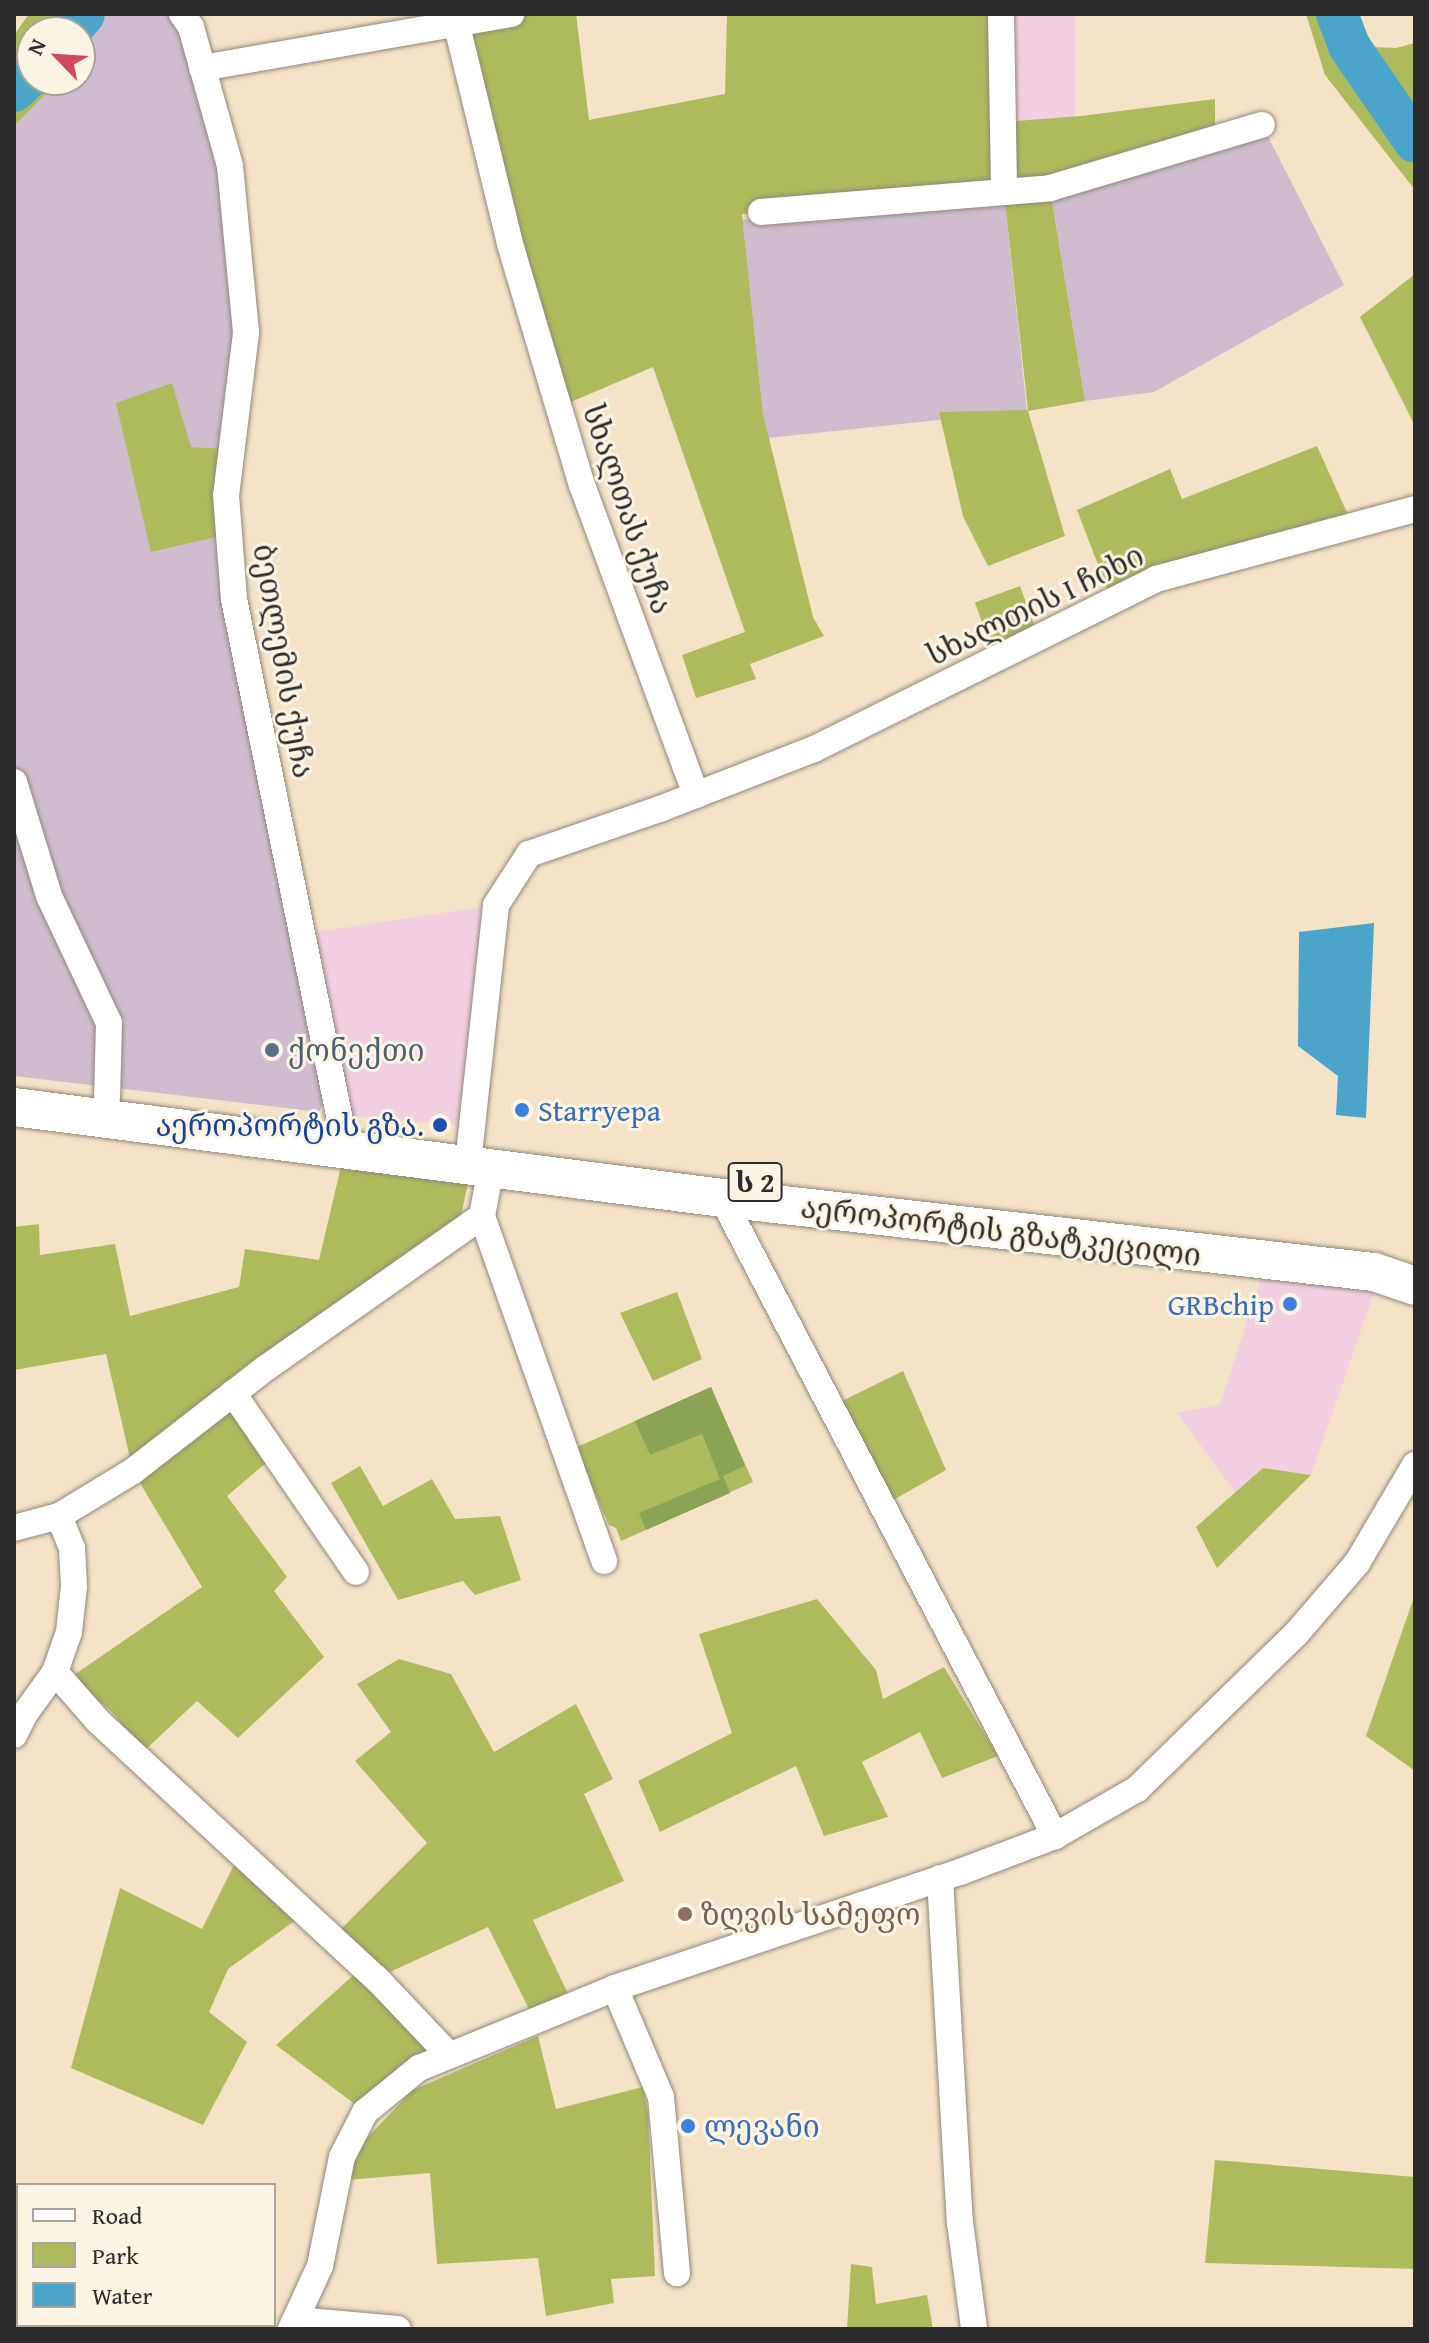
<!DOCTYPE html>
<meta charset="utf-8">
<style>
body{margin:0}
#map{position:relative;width:1429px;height:2343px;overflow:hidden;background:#f5e3c8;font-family:"Gentium Book Plus","Noto Serif Georgian",serif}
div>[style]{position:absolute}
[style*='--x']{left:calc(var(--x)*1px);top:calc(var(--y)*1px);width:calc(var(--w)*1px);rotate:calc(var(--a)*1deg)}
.built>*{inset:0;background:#f2cfe1;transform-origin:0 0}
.industrial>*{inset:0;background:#cfbdcf;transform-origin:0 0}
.green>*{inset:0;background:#aebb5d;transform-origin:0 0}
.forest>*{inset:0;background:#8aa354}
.water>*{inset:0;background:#4ba4c9}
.river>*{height:42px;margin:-21px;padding:0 21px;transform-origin:21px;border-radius:21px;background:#4ba4c9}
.roads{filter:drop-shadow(0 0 2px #90877a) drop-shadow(0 0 2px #90877a)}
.minor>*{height:26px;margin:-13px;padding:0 13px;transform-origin:13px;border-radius:13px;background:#fff}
.highway>*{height:38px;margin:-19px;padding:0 19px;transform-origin:19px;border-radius:19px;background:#fff}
.dots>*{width:22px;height:22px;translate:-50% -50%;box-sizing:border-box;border:4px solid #fcf5e5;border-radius:50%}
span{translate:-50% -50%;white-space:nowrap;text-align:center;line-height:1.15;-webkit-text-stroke:6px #fcf5e5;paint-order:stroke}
.shield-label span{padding:2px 6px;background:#fcf5e5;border:2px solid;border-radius:6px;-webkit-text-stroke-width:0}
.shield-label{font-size:28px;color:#2b2b2b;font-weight:700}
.street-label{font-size:30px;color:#2b2b2b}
.service-label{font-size:30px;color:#4e5e75}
.left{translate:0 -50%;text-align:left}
.shop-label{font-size:30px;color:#366cbe}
.right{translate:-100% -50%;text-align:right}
.transit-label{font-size:30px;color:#164399}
.education-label{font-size:30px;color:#785e54}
.frame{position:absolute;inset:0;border:16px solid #2b2b2b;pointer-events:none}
.legend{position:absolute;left:16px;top:2183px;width:260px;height:144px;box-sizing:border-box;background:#fcf5e5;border:2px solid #a8a49b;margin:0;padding:10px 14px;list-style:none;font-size:24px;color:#2b2b2b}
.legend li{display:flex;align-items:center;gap:16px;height:40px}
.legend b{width:40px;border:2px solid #a8a49b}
.north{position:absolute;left:16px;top:16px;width:80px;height:80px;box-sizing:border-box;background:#fcf5e5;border:2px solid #a8a49b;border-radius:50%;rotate:295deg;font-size:22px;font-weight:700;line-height:32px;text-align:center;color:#2b2b2b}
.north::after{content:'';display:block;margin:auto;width:28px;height:36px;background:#d1495b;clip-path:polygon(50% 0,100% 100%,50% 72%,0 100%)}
</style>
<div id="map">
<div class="built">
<div style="left:1001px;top:14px;width:74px;height:108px"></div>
<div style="clip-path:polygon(496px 905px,461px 1126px,346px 1115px,303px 934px)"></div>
<div style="clip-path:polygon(1265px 1265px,1378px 1281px,1311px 1475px,1263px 1468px,1236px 1493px,1177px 1413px,1220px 1405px)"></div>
</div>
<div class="industrial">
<div style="clip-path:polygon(104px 14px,182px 14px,230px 166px,246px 333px,232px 449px,191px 447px,117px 403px,229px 534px,333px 1081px,319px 1112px,14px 1076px,14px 126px,60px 80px,80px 80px,80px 59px)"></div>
<div style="clip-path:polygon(1262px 125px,1344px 285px,1154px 392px,1085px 401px,1050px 188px)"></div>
<div style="left:1004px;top:192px;width:220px;height:263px;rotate:84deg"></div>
</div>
<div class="green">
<div style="clip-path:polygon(29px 14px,104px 14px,80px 59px,80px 32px,32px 32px,32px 80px,60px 80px,14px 126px,14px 35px)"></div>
<div style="clip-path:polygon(511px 14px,576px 14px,589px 120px,725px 94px,727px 14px,1001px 14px,1003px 122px,1081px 116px,1215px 99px,1215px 139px,1050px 189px,1085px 401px,1028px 411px,1065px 536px,988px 566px,963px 516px,939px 412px,1028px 410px,1004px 193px,742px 214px,763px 414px,813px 617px,824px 636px,750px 664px,756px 679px,696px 698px,682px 655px,745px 632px,653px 367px,559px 407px,457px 26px)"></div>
<div style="clip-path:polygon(1306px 14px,1337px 14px,1349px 46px,1396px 48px,1415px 43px,1415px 190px,1325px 75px)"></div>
<div style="clip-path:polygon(1415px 274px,1415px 421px,1413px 422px,1360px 317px)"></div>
<div style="clip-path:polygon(172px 383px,191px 447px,232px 449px,229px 534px,151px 552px,116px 403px)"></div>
<div style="clip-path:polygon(1317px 446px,1353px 526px,1112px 601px,1077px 510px,1170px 469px,1182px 499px)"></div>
<div style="left:1020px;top:586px;width:55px;height:48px;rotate:70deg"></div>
<div style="clip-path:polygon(343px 1158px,469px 1178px,461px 1216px,133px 1471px,106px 1354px,14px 1370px,14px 1227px,39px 1224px,40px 1255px,115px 1244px,130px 1316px,239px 1287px,245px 1249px,319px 1260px)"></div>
<div style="clip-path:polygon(677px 1292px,702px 1359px,653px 1381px,620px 1313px)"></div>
<div style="clip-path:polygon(903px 1371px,946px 1470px,888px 1503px,836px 1404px)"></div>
<div style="clip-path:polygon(711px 1387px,753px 1482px,621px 1541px,616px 1528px,609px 1525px,575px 1448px)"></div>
<div style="clip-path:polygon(235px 1406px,273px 1457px,227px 1496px,287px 1577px,274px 1591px,324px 1657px,238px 1738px,197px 1701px,143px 1752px,112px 1712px,71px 1677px,202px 1587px,137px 1478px)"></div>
<div style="clip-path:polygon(360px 1466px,383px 1506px,432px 1479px,455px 1519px,500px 1516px,521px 1580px,475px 1595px,463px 1581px,398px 1600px,331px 1483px)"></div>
<div style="clip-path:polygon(1263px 1468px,1311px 1475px,1217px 1568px,1196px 1527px)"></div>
<div style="clip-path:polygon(1415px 1594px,1415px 1771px,1366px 1736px)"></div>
<div style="clip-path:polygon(817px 1599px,876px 1670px,883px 1699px,944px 1667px,998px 1756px,942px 1778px,920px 1732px,862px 1762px,888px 1817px,824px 1836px,796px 1766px,660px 1832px,638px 1781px,732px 1733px,699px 1634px)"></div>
<div style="clip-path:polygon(399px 1659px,451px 1674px,494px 1752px,576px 1704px,613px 1779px,584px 1794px,624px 1881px,533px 1920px,570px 1998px,531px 2013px,488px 1927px,379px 1977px,337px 1933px,427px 1843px,355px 1761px,391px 1732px,357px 1684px)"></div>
<div style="clip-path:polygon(237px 1859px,300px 1917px,228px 1969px,209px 2012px,247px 2042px,203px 2125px,71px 2068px,120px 1888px,202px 1929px)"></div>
<div style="clip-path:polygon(358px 1971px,430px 2041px,429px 2057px,356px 2105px,276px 2045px)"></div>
<div style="clip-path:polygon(538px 2036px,556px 2109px,643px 2087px,648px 2114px,655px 2276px,611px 2279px,614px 2303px,546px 2316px,538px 2258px,437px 2264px,430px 2173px,347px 2180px,360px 2145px,413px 2090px)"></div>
<div style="clip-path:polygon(1215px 2160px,1415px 2177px,1415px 2269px,1205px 2263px)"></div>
<div style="clip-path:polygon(851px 2264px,872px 2267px,876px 2304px,927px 2295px,933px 2329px,847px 2329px)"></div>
</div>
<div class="forest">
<div style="clip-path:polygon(711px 1387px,745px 1466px,723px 1476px,730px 1493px,646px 1530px,639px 1513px,720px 1479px,702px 1434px,650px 1455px,635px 1421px)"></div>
</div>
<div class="water">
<div style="clip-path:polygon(1374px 923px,1366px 1118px,1336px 1115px,1338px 1076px,1298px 1046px,1299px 932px)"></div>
</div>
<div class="river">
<div style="--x:1337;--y:14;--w:34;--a:69"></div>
<div style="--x:1349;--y:46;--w:116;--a:55.5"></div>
<div style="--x:69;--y:32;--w:23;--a:-50"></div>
<div style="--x:14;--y:91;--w:25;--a:-43"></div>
</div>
<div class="roads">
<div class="minor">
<div style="--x:182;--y:14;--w:16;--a:55"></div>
<div style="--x:191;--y:27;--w:144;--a:74.3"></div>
<div style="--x:230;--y:166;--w:168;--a:84.5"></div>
<div style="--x:246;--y:333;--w:163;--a:97"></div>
<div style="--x:226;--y:495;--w:104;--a:85.6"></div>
<div style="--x:234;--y:599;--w:542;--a:78.5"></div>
<div style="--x:1001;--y:14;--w:178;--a:89"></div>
<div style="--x:457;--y:26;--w:224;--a:76.3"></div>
<div style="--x:510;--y:244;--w:252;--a:73.4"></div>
<div style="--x:582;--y:485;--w:330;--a:69.8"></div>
<div style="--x:202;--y:68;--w:314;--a:-9.9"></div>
<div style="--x:761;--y:212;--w:290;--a:-4.7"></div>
<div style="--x:1050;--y:188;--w:221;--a:-16.6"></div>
<div style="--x:14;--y:782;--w:119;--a:72.9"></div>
<div style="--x:49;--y:896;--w:140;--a:64.7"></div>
<div style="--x:109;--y:1023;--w:74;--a:91.5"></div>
<div style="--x:470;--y:1145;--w:241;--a:-83.8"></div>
<div style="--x:496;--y:905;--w:61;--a:-57.1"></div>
<div style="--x:529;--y:854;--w:139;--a:-19"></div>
<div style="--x:660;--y:809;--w:165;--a:-21.3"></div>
<div style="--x:814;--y:749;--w:382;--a:-26.4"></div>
<div style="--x:1156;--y:579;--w:268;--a:-15.1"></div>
<div style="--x:491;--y:1168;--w:49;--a:100.6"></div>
<div style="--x:482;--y:1216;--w:366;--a:70.5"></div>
<div style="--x:722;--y:1198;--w:720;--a:62.44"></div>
<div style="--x:233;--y:1393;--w:217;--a:55.5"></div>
<div style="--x:59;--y:1516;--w:35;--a:68"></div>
<div style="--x:72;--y:1548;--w:38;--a:87"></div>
<div style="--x:74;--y:1586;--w:46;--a:96.2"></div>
<div style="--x:69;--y:1632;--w:42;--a:109.3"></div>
<div style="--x:55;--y:1672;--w:65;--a:48.7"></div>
<div style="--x:98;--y:1721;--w:379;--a:42.8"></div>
<div style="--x:376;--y:1978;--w:105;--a:46.5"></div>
<div style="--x:14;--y:1528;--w:47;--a:-14.9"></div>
<div style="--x:59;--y:1516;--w:87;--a:-31.3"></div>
<div style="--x:133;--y:1471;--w:168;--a:-37.8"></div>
<div style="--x:266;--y:1368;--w:264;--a:-35.1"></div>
<div style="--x:14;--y:1735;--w:22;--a:-63"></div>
<div style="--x:24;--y:1715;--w:53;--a:-54.2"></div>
<div style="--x:940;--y:1878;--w:345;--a:86.7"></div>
<div style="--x:960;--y:2222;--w:108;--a:82.5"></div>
<div style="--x:615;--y:1988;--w:118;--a:67.1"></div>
<div style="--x:661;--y:2097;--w:177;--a:84.8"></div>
<div style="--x:296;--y:2320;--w:102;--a:5"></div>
<div style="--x:291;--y:2329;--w:69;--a:-65.3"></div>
<div style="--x:320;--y:2266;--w:111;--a:-78.6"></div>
<div style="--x:342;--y:2157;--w:51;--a:-62.9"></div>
<div style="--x:365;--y:2112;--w:70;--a:-39.2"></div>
<div style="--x:419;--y:2068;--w:212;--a:-22.2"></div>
<div style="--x:615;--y:1988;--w:364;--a:-18.6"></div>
<div style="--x:960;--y:1872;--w:102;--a:-20.8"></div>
<div style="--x:1055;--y:1836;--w:95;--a:-29.8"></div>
<div style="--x:1137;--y:1789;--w:222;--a:-44.3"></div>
<div style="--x:1296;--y:1634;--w:94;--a:-49.3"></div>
<div style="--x:1357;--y:1563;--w:114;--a:-59.4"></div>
</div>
<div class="highway">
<div style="--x:14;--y:1107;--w:714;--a:7.32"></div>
<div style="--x:722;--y:1198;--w:656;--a:6.48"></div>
<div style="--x:1374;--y:1272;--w:43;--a:18.9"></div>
</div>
</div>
<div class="dots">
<div style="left:272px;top:1050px;background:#5c6f8a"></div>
<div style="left:522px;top:1110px;background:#3f7fe0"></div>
<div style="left:440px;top:1125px;background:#1a4fb4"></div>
<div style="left:1290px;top:1304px;background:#3f7fe0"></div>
<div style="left:685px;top:1914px;background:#8d6e63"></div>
<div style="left:688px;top:2126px;background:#3f7fe0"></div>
</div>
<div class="shield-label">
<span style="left:755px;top:1182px">ს 2</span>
</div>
<div class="street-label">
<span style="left:628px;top:509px;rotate:71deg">სხალთას ქუჩა</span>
<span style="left:1035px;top:605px;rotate:-26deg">სხალთის I ჩიხი</span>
<span style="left:284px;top:661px;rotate:80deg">ბეთლემის ქუჩა</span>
<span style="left:1001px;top:1231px;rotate:7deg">აეროპორტის გზატკეცილი</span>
</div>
<div class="service-label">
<span class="left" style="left:288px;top:1050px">ქონექთი</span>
</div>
<div class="shop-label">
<span class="left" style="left:538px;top:1110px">Starryepa</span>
<span class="right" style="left:1274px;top:1304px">GRBchip</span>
<span class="left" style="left:704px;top:2126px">ლევანი</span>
</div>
<div class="transit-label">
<span class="right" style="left:424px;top:1125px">აეროპორტის გზა.</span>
</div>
<div class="education-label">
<span class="left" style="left:701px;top:1914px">ზღვის სამეფო</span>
</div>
<div class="frame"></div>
<ul class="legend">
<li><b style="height:10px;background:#fff"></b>Road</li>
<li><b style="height:22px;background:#aebb5d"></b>Park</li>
<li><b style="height:22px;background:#4ba4c9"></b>Water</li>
</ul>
<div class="north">N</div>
</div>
